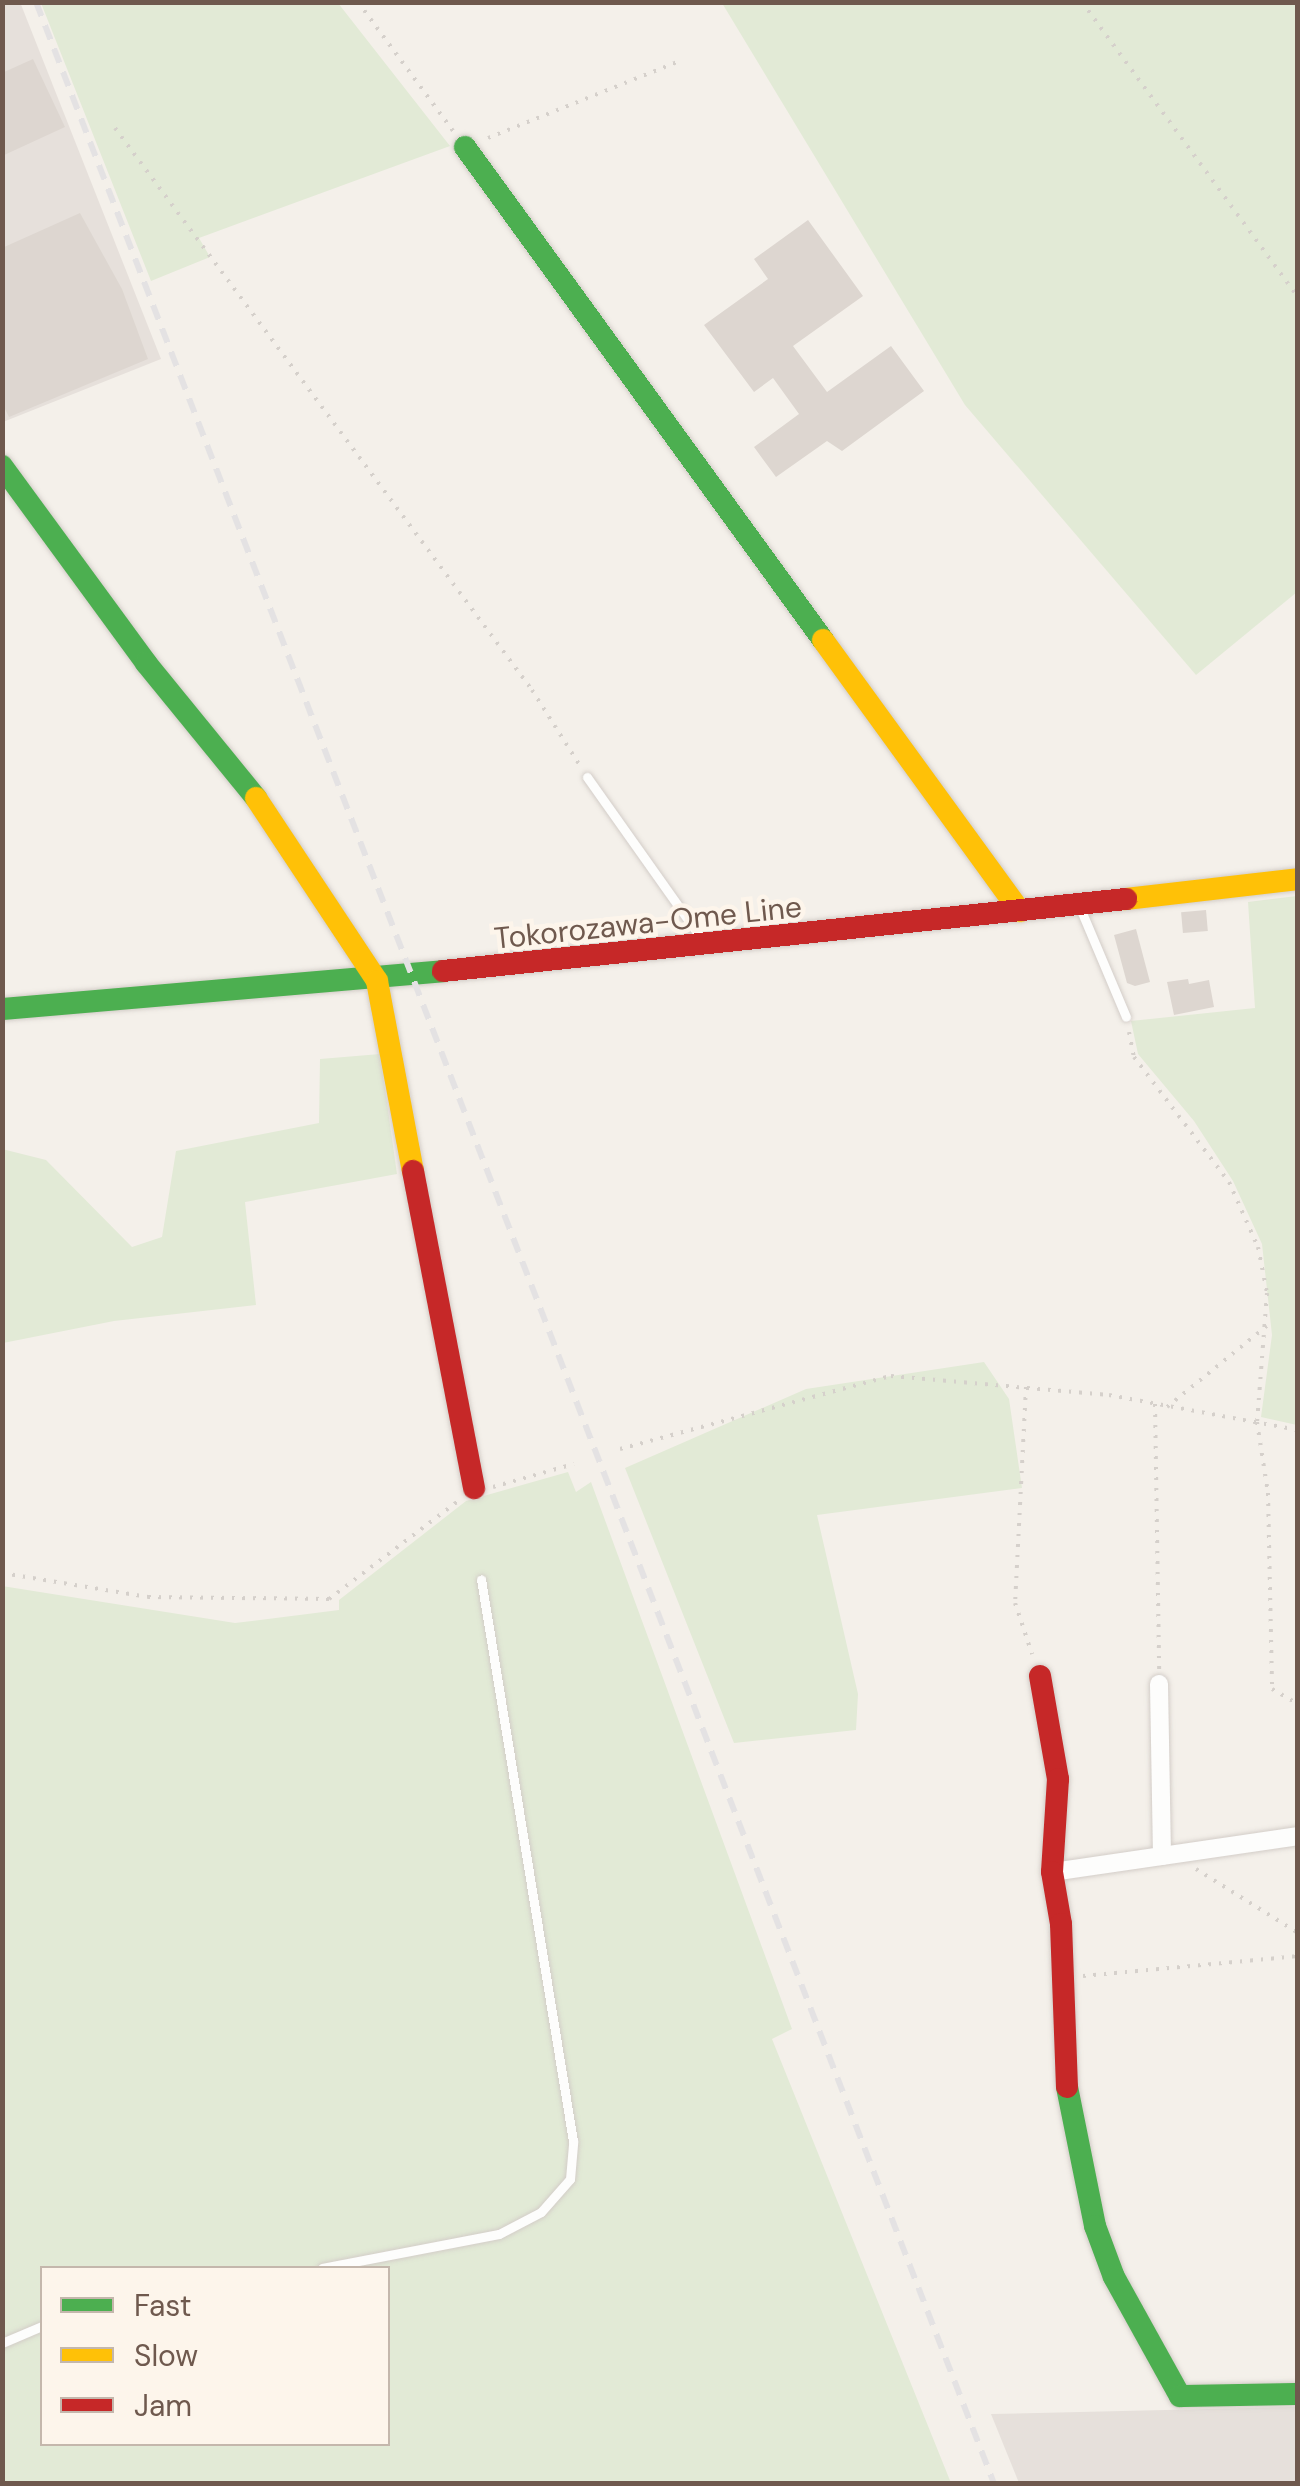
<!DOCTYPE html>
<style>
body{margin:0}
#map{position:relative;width:1300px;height:2486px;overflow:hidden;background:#f4f0ea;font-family:"DM Sans",sans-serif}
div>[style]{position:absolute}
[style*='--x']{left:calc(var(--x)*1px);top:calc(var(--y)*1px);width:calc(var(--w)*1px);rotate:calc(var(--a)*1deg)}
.industrial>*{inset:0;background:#e6e0db}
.green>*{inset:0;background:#e2ead6}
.building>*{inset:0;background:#ddd6d0;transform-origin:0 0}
.path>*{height:4px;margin-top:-2px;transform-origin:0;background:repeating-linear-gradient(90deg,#d5d0cb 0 2.5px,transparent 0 10.5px)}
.roads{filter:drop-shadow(0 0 2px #d3cdc8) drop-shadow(0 0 2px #d3cdc8)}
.lane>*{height:9px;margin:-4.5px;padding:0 4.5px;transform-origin:4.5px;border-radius:4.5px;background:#fdfdfc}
.street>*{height:18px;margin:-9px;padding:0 9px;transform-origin:9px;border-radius:9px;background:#fdfdfc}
.fast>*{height:22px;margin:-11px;padding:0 11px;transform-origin:11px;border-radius:11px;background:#4caf50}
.slow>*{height:22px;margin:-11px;padding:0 11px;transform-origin:11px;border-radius:11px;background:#ffc107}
.jam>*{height:22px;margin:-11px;padding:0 11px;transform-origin:11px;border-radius:11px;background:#c62828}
.rail>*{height:6px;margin-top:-3px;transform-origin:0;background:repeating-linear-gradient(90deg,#e4e2e3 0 15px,transparent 0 25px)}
span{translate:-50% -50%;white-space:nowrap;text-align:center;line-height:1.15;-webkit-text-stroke:9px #fdf5eb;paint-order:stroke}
.street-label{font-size:30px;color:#6f594e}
.frame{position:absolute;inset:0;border:5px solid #6f594e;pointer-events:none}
.legend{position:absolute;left:40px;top:2266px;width:350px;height:180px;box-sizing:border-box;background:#fdf5eb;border:2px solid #c4b7ac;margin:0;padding:12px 18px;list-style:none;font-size:30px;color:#6f594e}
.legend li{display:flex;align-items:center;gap:20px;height:50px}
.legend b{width:50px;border:2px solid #c4b7ac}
</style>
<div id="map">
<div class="industrial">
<div style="clip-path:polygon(20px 2px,161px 359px,3px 422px,2px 3px)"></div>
<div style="clip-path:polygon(1297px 2407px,1297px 2484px,1019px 2483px,991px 2414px)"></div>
</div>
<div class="green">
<div style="clip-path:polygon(41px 3px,338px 3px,450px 146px,199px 238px,210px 257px,151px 281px)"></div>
<div style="clip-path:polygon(722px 3px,1297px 3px,1297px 592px,1196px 675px,965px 405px)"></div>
<div style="clip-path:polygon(1297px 896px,1298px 896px,1297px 1425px,1261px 1417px,1272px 1335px,1262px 1244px,1233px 1181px,1194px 1121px,1138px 1054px,1131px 1021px,1255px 1008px,1248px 902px)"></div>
<div style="clip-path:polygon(380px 1054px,397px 1174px,245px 1202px,256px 1305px,114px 1321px,3px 1343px,2px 1149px,46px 1160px,132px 1247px,162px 1237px,176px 1151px,319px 1123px,320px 1059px)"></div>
<div style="clip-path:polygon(984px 1362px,1009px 1399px,1022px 1488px,817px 1515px,858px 1694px,856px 1730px,734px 1743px,625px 1468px,806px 1389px)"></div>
<div style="clip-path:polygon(evenodd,568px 1472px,576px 1492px,591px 1482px,792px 2029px,772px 2039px,951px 2483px,3px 2483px,2px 1586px,235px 1623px,339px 1610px,339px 1600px,466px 1501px,568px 1472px,42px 2268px,388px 2268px,388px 2444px,42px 2444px,42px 2268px)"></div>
</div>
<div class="building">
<div style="clip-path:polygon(33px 59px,65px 127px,2px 156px,2px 73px)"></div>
<div style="clip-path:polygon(80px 213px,122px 289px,148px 359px,9px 417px,2px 403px,2px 248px)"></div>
<div style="clip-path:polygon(808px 220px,863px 296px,793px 346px,827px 392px,891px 346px,924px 391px,842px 451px,827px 441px,776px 477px,754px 447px,799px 414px,773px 378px,754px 392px,704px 325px,768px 279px,754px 259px)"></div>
<div style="left:1206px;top:910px;width:21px;height:25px;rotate:85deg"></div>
<div style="clip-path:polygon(1136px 929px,1150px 982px,1135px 986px,1127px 983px,1114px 935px)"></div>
<div style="clip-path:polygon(1188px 979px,1189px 984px,1209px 980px,1214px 1007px,1174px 1015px,1167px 982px)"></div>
</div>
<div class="path">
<div style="--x:358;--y:2;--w:160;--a:53.6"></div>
<div style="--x:1082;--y:2;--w:366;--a:53.8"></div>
<div style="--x:115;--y:128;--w:700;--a:53.42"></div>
<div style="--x:532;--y:690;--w:88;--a:57.6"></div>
<div style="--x:488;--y:138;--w:207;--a:-21.9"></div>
<div style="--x:1129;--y:1032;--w:25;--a:79"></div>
<div style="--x:1134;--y:1057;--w:157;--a:52.8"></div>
<div style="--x:1229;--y:1182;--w:71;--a:66"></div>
<div style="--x:1258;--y:1247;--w:47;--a:78.9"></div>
<div style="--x:1267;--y:1293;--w:129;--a:94.4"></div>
<div style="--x:1257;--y:1422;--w:72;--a:81.2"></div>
<div style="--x:1268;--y:1493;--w:196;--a:88.8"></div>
<div style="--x:1272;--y:1689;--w:30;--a:30"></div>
<div style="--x:1026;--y:1387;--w:216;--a:92.9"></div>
<div style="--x:1015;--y:1603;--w:54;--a:71.6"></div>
<div style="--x:1155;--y:1404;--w:265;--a:89.1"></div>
<div style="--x:1167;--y:1407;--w:130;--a:-39.1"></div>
<div style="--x:620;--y:1449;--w:281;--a:-15.1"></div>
<div style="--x:891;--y:1376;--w:219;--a:5"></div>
<div style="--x:1109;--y:1395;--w:192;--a:10.5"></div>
<div style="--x:493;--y:1487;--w:84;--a:-15.9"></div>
<div style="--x:2;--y:1573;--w:148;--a:9.3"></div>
<div style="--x:148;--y:1597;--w:181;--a:0.6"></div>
<div style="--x:329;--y:1599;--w:162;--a:-37.2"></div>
<div style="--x:1196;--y:1869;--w:120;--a:32.1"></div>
<div style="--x:1083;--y:1976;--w:216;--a:-5.3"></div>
</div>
<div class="roads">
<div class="lane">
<div style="--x:587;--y:777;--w:202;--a:54.7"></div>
<div style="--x:1080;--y:908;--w:118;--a:67.1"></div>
<div style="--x:322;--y:2268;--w:180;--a:-10.9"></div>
<div style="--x:499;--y:2234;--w:47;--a:-27.6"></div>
<div style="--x:541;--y:2212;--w:44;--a:-48.7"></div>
<div style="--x:570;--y:2179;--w:38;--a:-85"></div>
<div style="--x:573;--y:2141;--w:569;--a:-99.3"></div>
<div style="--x:2;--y:2343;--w:43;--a:-23"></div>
</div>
<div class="street">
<div style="--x:1159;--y:1684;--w:172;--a:89"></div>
<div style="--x:1052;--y:1872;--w:249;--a:-8.3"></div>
</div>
<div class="fast">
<div style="--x:465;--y:147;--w:609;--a:54.01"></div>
<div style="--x:2;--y:466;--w:244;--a:53.8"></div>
<div style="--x:146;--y:663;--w:174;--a:50.8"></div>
<div style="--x:2;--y:1009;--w:443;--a:-4.9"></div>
<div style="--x:1067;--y:2087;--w:142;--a:78.6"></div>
<div style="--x:1095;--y:2226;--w:54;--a:69.6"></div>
<div style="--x:1114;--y:2277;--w:136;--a:61"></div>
<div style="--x:1180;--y:2396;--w:118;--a:-1"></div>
</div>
<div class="slow">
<div style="--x:823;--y:640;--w:335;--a:54"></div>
<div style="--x:256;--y:798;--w:219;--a:56.5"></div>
<div style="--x:377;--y:981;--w:193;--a:79.3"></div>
<div style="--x:1126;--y:899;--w:173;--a:-6.6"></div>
</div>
<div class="jam">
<div style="--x:443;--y:971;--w:687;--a:-6.02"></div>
<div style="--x:413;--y:1171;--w:323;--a:79.1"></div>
<div style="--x:1040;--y:1676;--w:105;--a:80.1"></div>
<div style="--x:1058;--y:1779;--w:93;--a:93.7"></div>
<div style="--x:1052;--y:1872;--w:53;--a:80.2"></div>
<div style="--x:1061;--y:1924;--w:163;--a:87.9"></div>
</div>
</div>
<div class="rail">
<div style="--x:36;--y:2;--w:2660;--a:68.89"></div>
</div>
<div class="street-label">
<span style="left:648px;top:923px;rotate:-6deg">Tokorozawa-Ome Line</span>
</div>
<div class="frame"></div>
<ul class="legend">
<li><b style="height:12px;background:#4caf50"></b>Fast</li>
<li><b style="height:12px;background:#ffc107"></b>Slow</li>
<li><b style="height:12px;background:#c62828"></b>Jam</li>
</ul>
</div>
